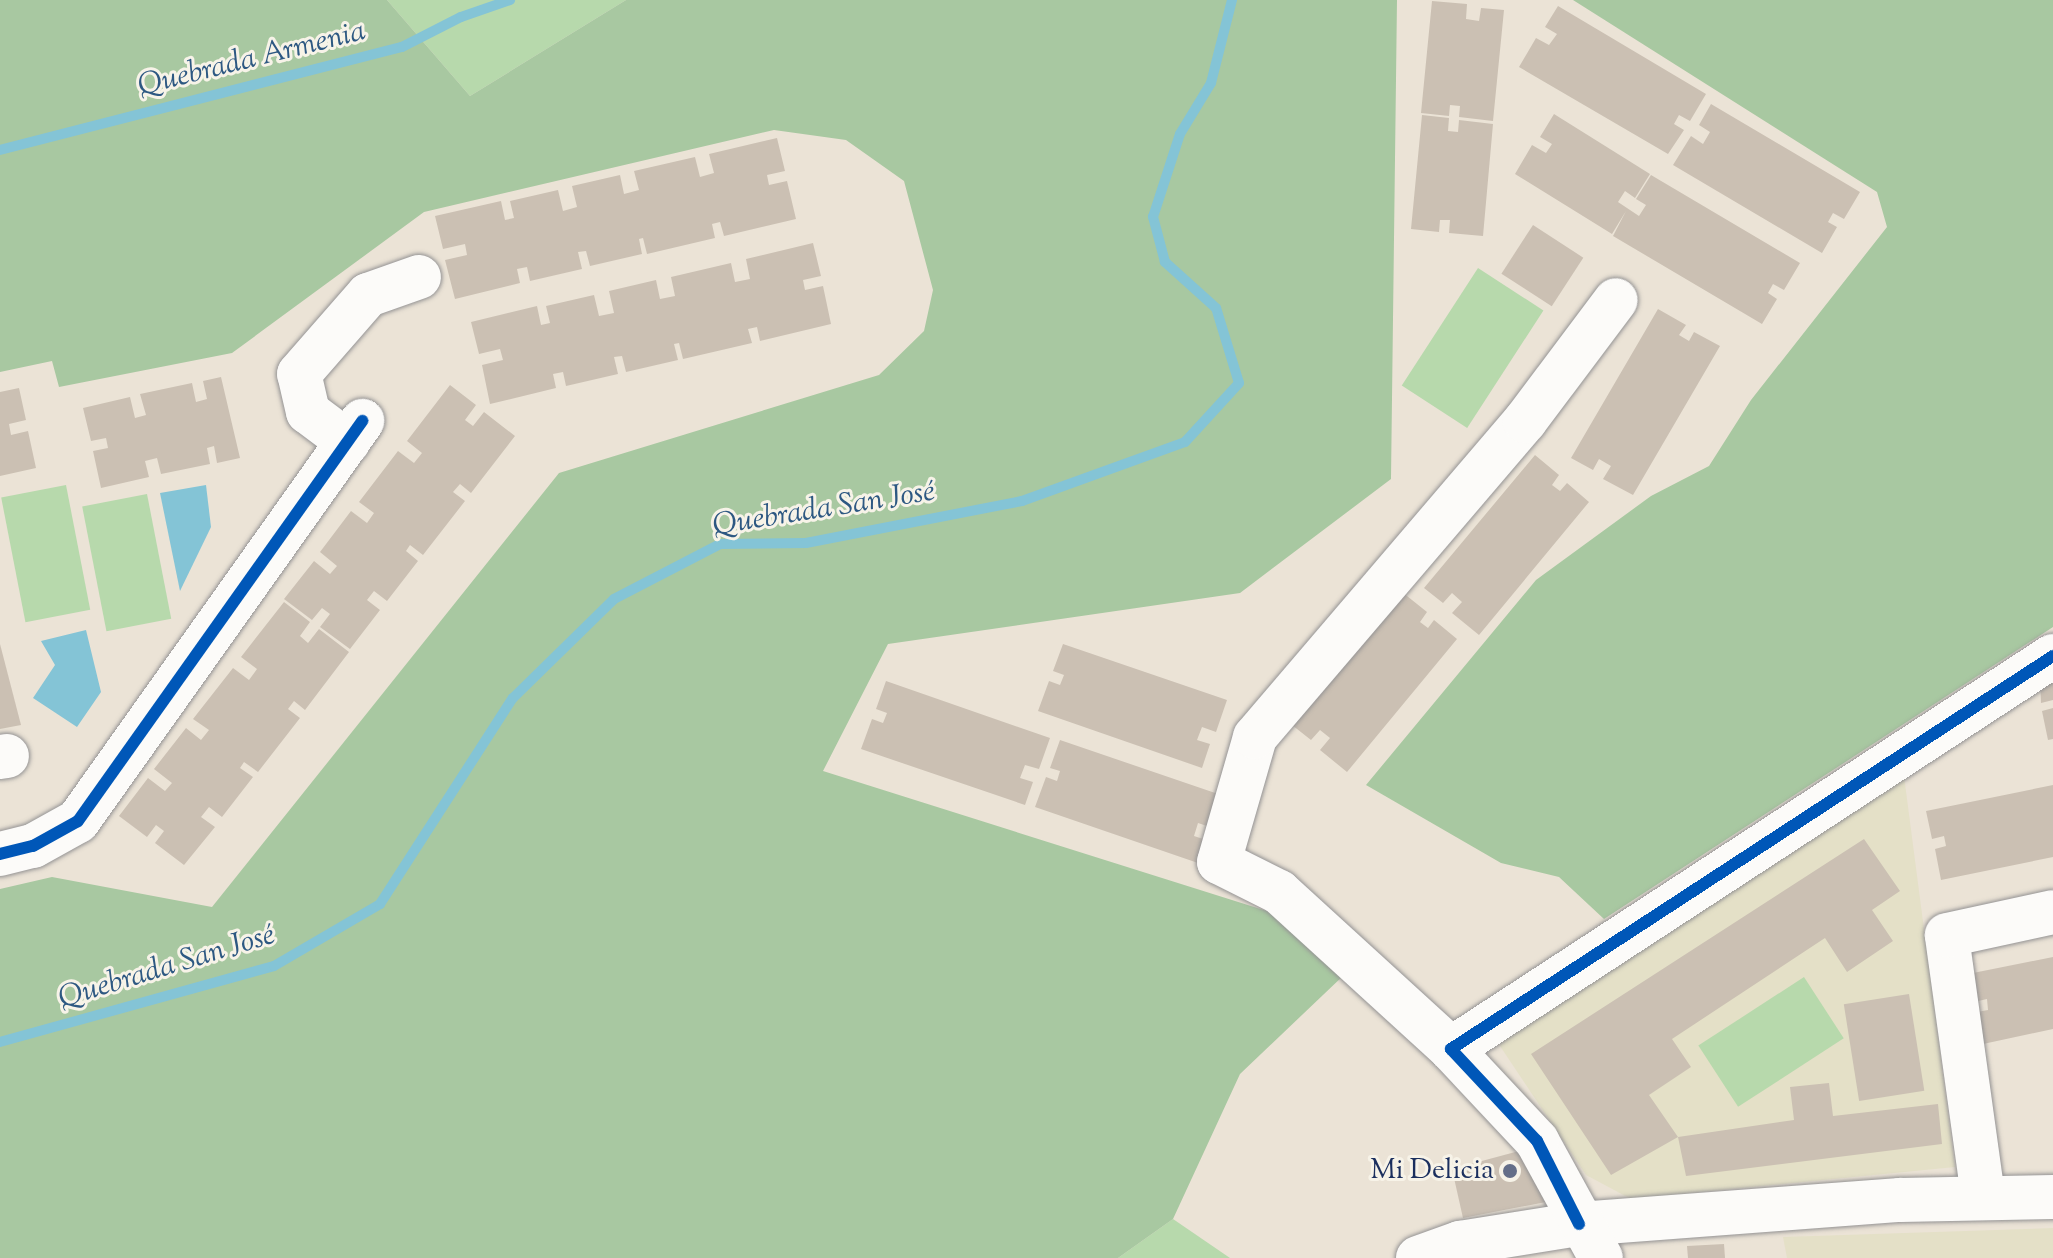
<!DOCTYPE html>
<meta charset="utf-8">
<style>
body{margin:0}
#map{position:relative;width:2053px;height:1258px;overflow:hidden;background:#ebe3d6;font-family:"Sorts Mill Goudy",serif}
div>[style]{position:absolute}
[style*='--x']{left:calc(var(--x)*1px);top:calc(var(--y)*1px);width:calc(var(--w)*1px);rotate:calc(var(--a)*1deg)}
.built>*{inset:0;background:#e4e0c7}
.green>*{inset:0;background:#b7d9ac;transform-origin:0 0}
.forest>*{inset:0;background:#a8c8a1}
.water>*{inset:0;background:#84c4d6}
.stream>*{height:10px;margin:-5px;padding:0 5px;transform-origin:5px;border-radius:5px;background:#84c4d6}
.building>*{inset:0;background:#cbc0b3;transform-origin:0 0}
.roads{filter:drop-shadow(0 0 2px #949394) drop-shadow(0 0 2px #949394)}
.minor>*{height:44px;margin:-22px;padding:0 22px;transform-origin:22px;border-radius:22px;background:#fcfbf9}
.cycleway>*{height:12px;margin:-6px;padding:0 6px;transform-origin:6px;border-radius:6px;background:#0057b8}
.dots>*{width:22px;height:22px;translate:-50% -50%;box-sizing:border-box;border:4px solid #f7f3e8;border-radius:50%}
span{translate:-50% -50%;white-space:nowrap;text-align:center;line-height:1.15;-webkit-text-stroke:6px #f7f3e8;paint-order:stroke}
.poi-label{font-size:28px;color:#1b2f5e}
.right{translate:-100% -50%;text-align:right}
.water-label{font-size:30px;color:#2d5882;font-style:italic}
</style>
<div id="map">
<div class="built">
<div style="clip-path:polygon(1904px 776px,1955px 1167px,1631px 1199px,1586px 1175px,1498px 1043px)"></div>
<div style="clip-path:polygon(2053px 1228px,2053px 1258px,1787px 1258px,1783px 1237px)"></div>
</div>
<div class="green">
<div style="clip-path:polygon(387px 0,626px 0,470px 96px)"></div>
<div style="left:1478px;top:268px;width:78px;height:140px;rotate:33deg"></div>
<div style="left:66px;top:485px;width:127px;height:66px;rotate:79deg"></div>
<div style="left:147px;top:494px;width:127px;height:66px;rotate:79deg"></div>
<div style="left:1804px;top:977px;width:73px;height:126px;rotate:57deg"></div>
<div style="clip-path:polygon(1173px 1219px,1230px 1258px,1118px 1258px)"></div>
</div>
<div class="forest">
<div style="clip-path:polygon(0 0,387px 0,470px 96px,626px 0,1397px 0,1391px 479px,1240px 593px,888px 644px,823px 771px,1270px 912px,1344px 975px,1240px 1074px,1173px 1219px,1118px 1258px,0 1258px,0 889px,52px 877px,212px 907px,559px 473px,879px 375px,924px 331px,933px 290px,904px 181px,846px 140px,774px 130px,424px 212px,232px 353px,59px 387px,52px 361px,0 372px)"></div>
<div style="clip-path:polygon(1573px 0,2053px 0,2053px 627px,1604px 919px,1559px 877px,1501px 863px,1366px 785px,1536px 580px,1651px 496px,1709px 466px,1751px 400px,1887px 227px,1877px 192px)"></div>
</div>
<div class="water">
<div style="clip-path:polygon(206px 485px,211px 527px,180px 591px,160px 493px)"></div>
<div style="clip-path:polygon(86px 630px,101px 692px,77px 727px,33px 698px,55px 665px,41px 641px)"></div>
</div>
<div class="stream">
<div style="--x:0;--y:150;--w:415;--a:-14.4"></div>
<div style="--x:402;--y:47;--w:66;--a:-27"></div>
<div style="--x:461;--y:17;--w:52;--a:-19.1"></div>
<div style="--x:0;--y:1042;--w:284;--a:-15.5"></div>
<div style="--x:274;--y:966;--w:123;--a:-30.3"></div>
<div style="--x:380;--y:904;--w:245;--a:-57.2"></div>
<div style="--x:513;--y:698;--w:141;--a:-44.4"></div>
<div style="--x:614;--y:599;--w:119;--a:-27.4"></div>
<div style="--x:720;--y:544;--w:86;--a:-0.7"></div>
<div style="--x:806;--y:543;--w:220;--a:-11"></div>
<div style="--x:1022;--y:501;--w:173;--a:-19.9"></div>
<div style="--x:1185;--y:442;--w:80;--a:-47.5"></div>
<div style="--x:1239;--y:383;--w:78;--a:-107"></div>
<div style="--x:1216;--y:308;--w:69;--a:-138"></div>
<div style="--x:1165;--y:262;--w:47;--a:-104.9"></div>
<div style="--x:1153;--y:217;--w:87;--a:-72"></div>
<div style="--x:1180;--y:134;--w:60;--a:-58.7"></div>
<div style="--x:1211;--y:83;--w:86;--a:-75.8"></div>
</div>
<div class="building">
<div style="clip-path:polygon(1432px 1px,1467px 4px,1466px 19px,1479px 21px,1481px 8px,1504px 10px,1493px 121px,1459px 117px,1460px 106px,1450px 105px,1449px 116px,1421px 113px)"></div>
<div style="clip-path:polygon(1558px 6px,1706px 94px,1690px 121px,1679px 115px,1674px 124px,1684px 130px,1668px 154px,1519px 67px,1536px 38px,1549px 45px,1557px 34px,1545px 27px)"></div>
<div style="clip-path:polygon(1711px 104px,1860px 192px,1844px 219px,1833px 213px,1828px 222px,1837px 227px,1822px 253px,1673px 165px,1691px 136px,1703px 144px,1710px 132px,1699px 125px)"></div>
<div style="clip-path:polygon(1554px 114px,1650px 174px,1635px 198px,1625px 191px,1618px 202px,1639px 216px,1646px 205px,1636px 199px,1651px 175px,1800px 263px,1784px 290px,1773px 284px,1768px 293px,1777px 299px,1762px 324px,1613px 236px,1626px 211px,1612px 234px,1515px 174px,1532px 145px,1546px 153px,1552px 144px,1540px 137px)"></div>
<div style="clip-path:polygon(1422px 115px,1449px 118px,1448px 131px,1458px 132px,1459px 120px,1493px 124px,1483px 236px,1449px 233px,1450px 220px,1440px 220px,1439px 232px,1411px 229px)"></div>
<div style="clip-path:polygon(777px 138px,785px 171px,767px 175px,769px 185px,787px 181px,796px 219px,724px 236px,720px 222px,712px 224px,715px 238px,647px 254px,643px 238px,639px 239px,642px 254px,590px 266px,586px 251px,578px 252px,582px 269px,530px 281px,527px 267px,517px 269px,520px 283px,455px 299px,445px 260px,467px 255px,465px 244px,443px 249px,435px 216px,501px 201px,505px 220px,514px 218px,510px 201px,558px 190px,563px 211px,577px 207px,572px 186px,620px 175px,624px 194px,639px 190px,634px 171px,695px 157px,700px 177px,714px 173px,709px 154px)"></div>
<div style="left:1533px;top:225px;width:60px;height:58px;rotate:33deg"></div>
<div style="clip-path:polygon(813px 243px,821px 276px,803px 280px,805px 290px,823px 286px,831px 324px,760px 341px,757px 327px,748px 329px,752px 343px,683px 359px,679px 343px,674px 344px,678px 360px,626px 372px,622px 356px,614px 357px,618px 374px,566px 386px,563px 372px,553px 374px,556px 388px,490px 404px,482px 365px,503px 360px,500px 349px,479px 354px,471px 322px,537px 306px,541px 325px,550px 323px,546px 306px,594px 295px,599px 316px,614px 313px,609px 291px,656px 280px,660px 299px,675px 296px,671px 277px,731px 263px,735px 282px,750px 279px,746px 259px)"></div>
<div style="clip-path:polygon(1658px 309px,1686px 325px,1679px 335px,1689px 341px,1694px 332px,1720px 346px,1633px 495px,1603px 479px,1611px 466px,1599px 459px,1593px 470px,1571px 458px)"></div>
<div style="clip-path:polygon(221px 377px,240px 458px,217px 463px,214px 446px,207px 448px,210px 464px,161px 474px,157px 458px,145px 461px,149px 477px,101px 488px,93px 451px,108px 448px,106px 438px,91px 441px,83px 408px,130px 397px,135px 418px,146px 415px,140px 394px,192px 383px,196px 402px,207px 399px,203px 381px)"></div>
<div style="clip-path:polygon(450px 385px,476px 405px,465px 420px,473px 426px,484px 412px,515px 436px,471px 493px,460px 484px,453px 492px,465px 501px,423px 555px,410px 545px,406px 551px,418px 561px,387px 601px,374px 591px,367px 600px,380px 610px,350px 649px,320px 627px,330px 614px,322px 608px,312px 620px,284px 599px,314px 561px,330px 574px,337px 566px,320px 552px,351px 511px,367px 523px,374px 513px,359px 502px,398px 451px,414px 463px,422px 453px,407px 441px)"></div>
<div style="clip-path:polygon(19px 388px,26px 420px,9px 424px,11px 435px,28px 431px,36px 468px,0 476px,0 392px)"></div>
<div style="clip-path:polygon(1535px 455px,1559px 475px,1552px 485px,1560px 491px,1567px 483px,1589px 502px,1479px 635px,1452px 613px,1462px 602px,1452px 593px,1443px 603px,1424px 588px)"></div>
<div style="clip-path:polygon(1402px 592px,1427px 612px,1420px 622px,1428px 628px,1434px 620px,1457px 639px,1347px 772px,1320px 750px,1330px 738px,1320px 730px,1311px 740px,1292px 725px)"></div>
<div style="clip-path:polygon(284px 602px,310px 622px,300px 636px,308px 643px,319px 629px,349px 652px,305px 710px,294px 701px,288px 709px,300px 718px,258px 772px,244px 762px,240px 768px,253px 777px,222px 817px,209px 807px,201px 817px,215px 827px,184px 865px,155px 843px,164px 831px,156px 825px,147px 837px,119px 816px,148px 778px,165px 791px,172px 783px,154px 769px,186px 728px,201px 740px,209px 730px,193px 719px,233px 668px,249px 680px,257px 669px,241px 657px)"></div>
<div style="clip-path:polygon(0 644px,21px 725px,0 729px)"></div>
<div style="clip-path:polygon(1063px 644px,1227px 700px,1216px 732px,1202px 727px,1197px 740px,1210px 744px,1202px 768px,1038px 711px,1049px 681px,1060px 685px,1064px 675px,1053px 671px)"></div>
<div style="clip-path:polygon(2053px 669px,2053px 700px,2041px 703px,2040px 672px)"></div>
<div style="clip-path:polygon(886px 681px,1050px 738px,1039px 769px,1025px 765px,1020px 778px,1033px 782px,1025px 805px,861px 749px,872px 719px,883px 723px,887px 713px,876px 709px)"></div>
<div style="clip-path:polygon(2053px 708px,2053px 739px,2048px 740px,2042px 711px)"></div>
<div style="clip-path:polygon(1060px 740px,1224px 796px,1213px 828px,1198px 823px,1194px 836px,1206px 840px,1198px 863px,1035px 807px,1046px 777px,1057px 781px,1060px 771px,1050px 768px)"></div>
<div style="clip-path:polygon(2053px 785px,2053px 857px,1941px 880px,1935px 849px,1946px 846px,1944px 836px,1932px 839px,1926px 811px)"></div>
<div style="clip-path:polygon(1864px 839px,1900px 891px,1872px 910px,1893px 941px,1847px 972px,1825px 938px,1672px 1039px,1691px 1067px,1649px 1095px,1678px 1137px,1611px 1175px,1531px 1054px)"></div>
<div style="clip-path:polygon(2053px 957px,2053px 1029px,1983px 1044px,1977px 1012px,1988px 1010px,1987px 999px,1974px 1002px,1968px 974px)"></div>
<div style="left:1909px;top:994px;width:98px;height:66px;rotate:81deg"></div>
<div style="clip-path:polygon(1829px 1083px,1833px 1116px,1938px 1104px,1942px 1144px,1686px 1176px,1678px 1137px,1794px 1120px,1790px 1087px)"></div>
<div style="clip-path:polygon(1519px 1151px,1546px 1202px,1463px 1218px,1452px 1169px)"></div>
<div style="clip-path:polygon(1724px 1244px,1725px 1258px,1688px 1258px,1687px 1246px)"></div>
</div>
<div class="roads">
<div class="minor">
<div style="--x:348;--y:442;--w:50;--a:-143.1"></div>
<div style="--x:308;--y:412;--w:39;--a:-103"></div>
<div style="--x:299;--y:374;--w:105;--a:-48.9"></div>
<div style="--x:368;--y:295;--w:54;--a:-19.4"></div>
<div style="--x:0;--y:757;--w:7;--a:-8"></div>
<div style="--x:0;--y:854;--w:34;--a:-14"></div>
<div style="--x:33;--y:846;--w:51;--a:-29.1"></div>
<div style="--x:78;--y:821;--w:491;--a:-54.6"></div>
<div style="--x:1451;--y:1049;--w:719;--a:-33.14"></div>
<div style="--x:1983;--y:1196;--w:263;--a:-97.9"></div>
<div style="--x:1947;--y:935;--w:108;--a:-12.2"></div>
<div style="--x:1418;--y:1258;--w:45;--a:-19.7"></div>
<div style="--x:1460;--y:1243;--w:121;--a:-9.1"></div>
<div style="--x:1579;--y:1224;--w:322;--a:-4.3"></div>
<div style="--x:1900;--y:1200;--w:153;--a:-1.1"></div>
<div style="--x:1601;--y:1258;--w:133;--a:-118.7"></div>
<div style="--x:1537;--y:1141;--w:126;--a:-133.1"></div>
<div style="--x:1451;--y:1049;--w:233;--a:-137.6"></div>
<div style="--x:1279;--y:892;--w:67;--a:-153.4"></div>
<div style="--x:1219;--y:862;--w:130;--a:-73.9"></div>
<div style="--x:1255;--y:737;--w:416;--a:-49.5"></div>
<div style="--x:1525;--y:421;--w:151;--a:-53.1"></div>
</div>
</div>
<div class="cycleway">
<div style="--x:0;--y:854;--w:34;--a:-14"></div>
<div style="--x:33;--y:846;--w:51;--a:-29.1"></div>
<div style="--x:78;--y:821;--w:491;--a:-54.6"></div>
<div style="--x:1579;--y:1224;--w:93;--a:-116.8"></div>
<div style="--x:1537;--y:1141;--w:126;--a:-133.1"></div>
<div style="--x:1451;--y:1049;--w:719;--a:-33.14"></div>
</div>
<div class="dots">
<div style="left:1510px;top:1171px;background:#646e88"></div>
</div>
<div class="poi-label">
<span class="right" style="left:1494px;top:1171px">Mi Delicia</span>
</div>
<div class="water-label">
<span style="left:252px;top:60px;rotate:-14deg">Quebrada Armenia</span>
<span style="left:824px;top:510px;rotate:-9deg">Quebrada San José</span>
<span style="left:167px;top:968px;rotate:-17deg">Quebrada San José</span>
</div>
</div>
